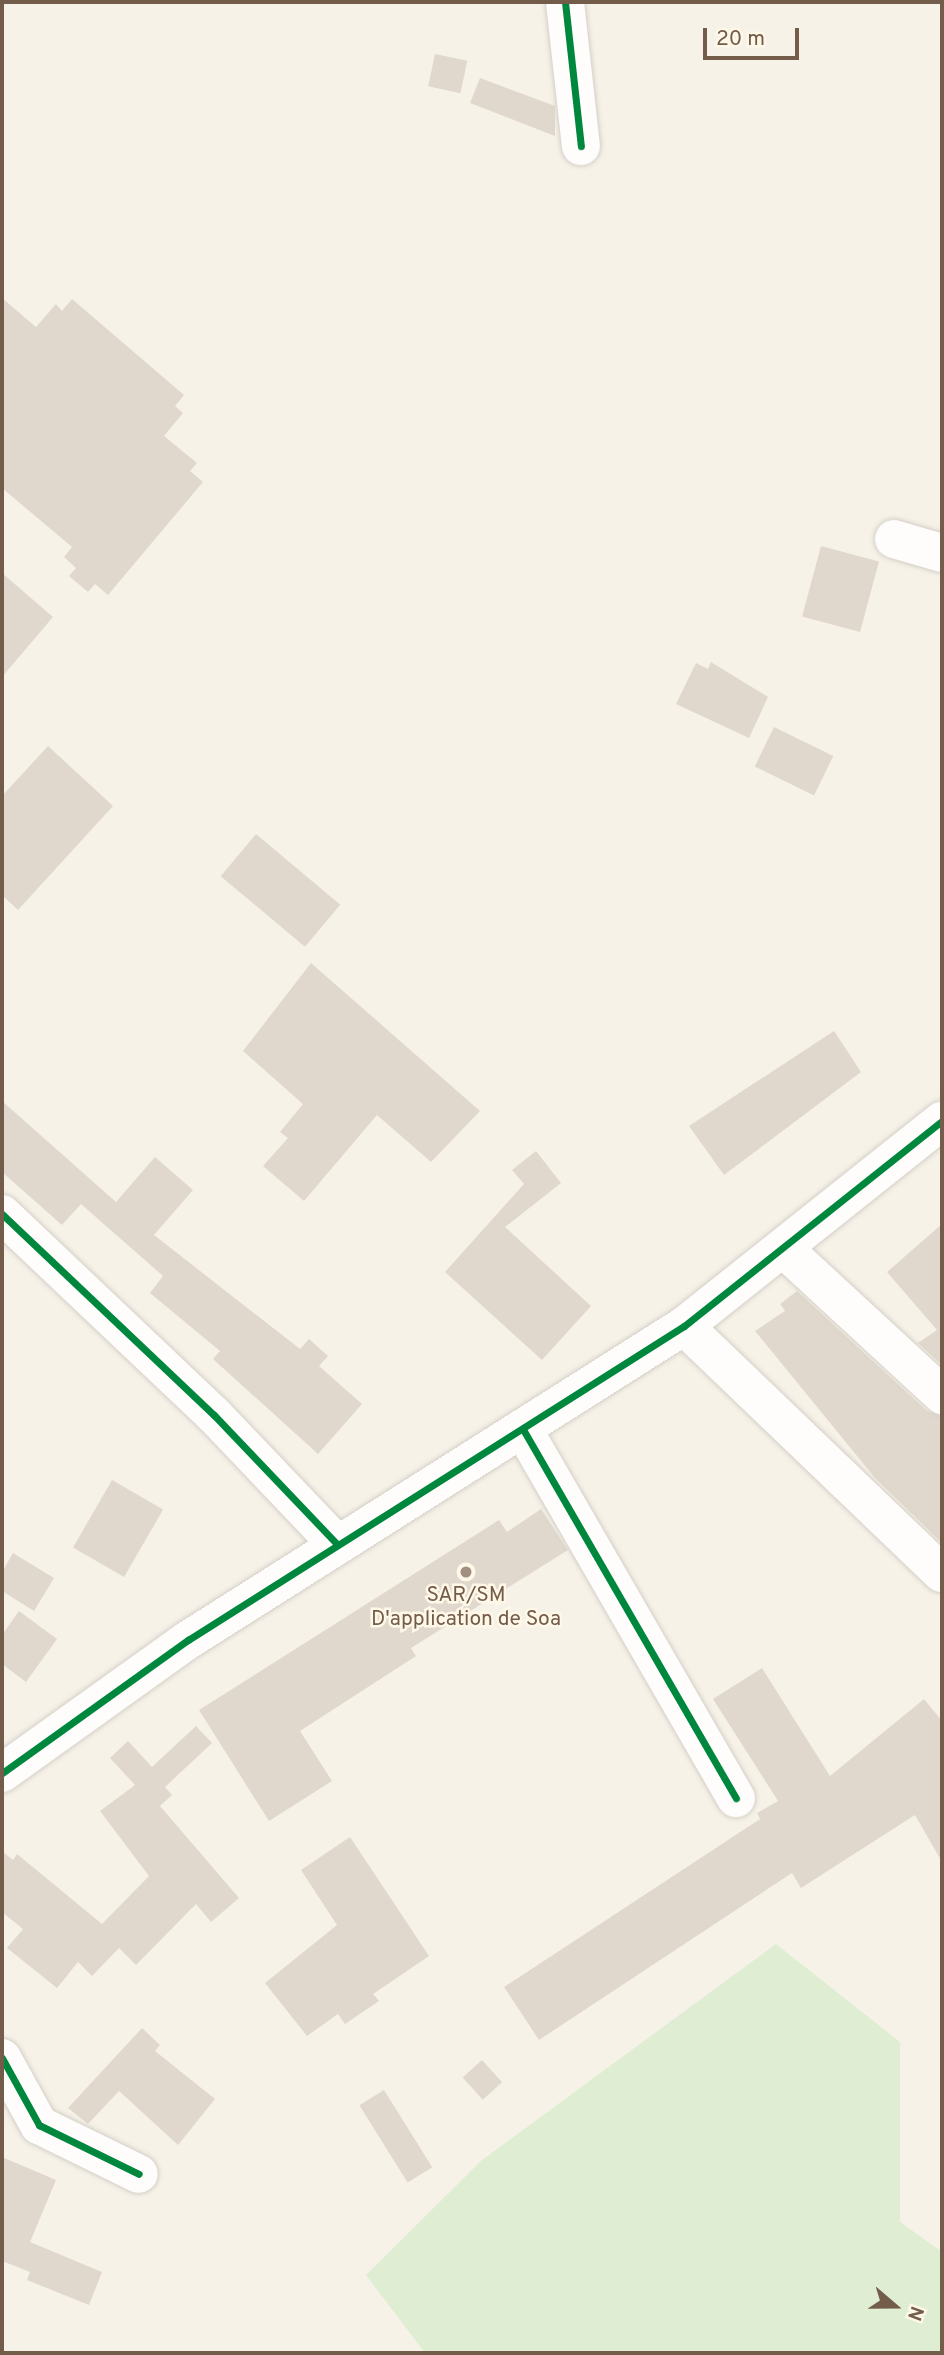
<!DOCTYPE html>
<style>
body{margin:0}
#map{position:relative;width:944px;height:2355px;overflow:hidden;background:#f6f2e8;font-family:Overpass,sans-serif}
div>[style]{position:absolute}
[style*='--x']{left:calc(var(--x)*1px);top:calc(var(--y)*1px);width:calc(var(--w)*1px);rotate:calc(var(--a)*1deg)}
.green>*{inset:0;background:#dfedd3}
.building>*{inset:0;background:#e0d8cd;transform-origin:0 0}
.roads{filter:drop-shadow(0 0 2px #d5cfc7) drop-shadow(0 0 2px #d5cfc7)}
.minor>*{height:38px;margin:-19px;padding:0 19px;transform-origin:19px;border-radius:19px;background:#fefdfc}
.cycleway>*{height:7px;margin:-3.5px;padding:0 3.5px;transform-origin:3.5px;border-radius:3.5px;background:#00873e}
.dots>*{width:19px;height:19px;translate:-50% -50%;box-sizing:border-box;border:4px solid #fff8e8;border-radius:50%}
span{translate:-50% -50%;white-space:nowrap;text-align:center;line-height:1.15;-webkit-text-stroke:5px #fff8e8;paint-order:stroke}
.poi-label{font-size:21px;color:#735c49}
.frame{position:absolute;inset:0;border:4px solid #735c49;pointer-events:none}
.north{position:absolute;left:860px;top:2271px;width:70px;height:70px;-webkit-text-stroke:5px #fff8e8;paint-order:stroke;rotate:110deg;font-size:19px;font-weight:700;line-height:28px;text-align:center;color:#735c49}
.north::after{content:'';display:block;margin:auto;width:24px;height:32px;background:#735c49;clip-path:polygon(50% 0,100% 100%,50% 72%,0 100%)}
.scale{position:absolute;left:703px;top:28px;width:96px;height:32px;box-sizing:border-box;border:4px solid #735c49;border-top:0;padding-left:9px;font-size:21px;line-height:24px;white-space:nowrap;color:#735c49;-webkit-text-stroke:5px #fff8e8;paint-order:stroke}
</style>
<div id="map">
<div class="green">
<div style="clip-path:polygon(776px 1944px,900px 2042px,900px 2222px,942px 2252px,942px 2353px,425px 2353px,366px 2275px,482px 2160px)"></div>
</div>
<div class="building">
<div style="left:435px;top:54px;width:33px;height:33px;rotate:12deg"></div>
<div style="clip-path:polygon(480px 78px,555px 106px,555px 136px,470px 103px)"></div>
<div style="clip-path:polygon(2px 298px,36px 327px,56px 304px,62px 311px,72px 299px,184px 395px,175px 406px,183px 413px,164px 436px,197px 463px,190px 471px,203px 482px,108px 595px,95px 584px,88px 592px,69px 576px,76px 568px,64px 557px,72px 547px,2px 488px)"></div>
<div style="left:821px;top:546px;width:60px;height:73px;rotate:15deg"></div>
<div style="clip-path:polygon(2px 573px,53px 617px,2px 677px)"></div>
<div style="clip-path:polygon(711px 662px,768px 697px,749px 738px,676px 704px,696px 663px,708px 669px)"></div>
<div style="left:774px;top:727px;width:66px;height:44px;rotate:26deg"></div>
<div style="clip-path:polygon(48px 746px,113px 806px,18px 910px,2px 895px,2px 796px)"></div>
<div style="left:256px;top:834px;width:110px;height:55px;rotate:40deg"></div>
<div style="clip-path:polygon(311px 963px,480px 1111px,431px 1162px,377px 1115px,304px 1201px,263px 1166px,288px 1138px,280px 1132px,303px 1104px,243px 1051px)"></div>
<div style="clip-path:polygon(834px 1031px,861px 1072px,724px 1175px,689px 1126px)"></div>
<div style="clip-path:polygon(2px 1101px,116px 1202px,155px 1157px,193px 1190px,154px 1235px,300px 1349px,309px 1339px,328px 1356px,319px 1366px,362px 1404px,318px 1454px,213px 1359px,220px 1351px,150px 1293px,163px 1276px,81px 1204px,62px 1225px,2px 1172px)"></div>
<div style="clip-path:polygon(536px 1151px,561px 1183px,505px 1227px,591px 1306px,542px 1360px,445px 1272px,524px 1184px,512px 1170px)"></div>
<div style="clip-path:polygon(942px 1224px,942px 1365px,918px 1343px,937px 1330px,887px 1272px)"></div>
<div style="clip-path:polygon(797px 1291px,927px 1411px,942px 1416px,942px 1543px,875px 1478px,755px 1331px,785px 1311px,780px 1304px)"></div>
<div style="left:112px;top:1480px;width:59px;height:78px;rotate:30deg"></div>
<div style="clip-path:polygon(541px 1509px,568px 1550px,411px 1648px,416px 1656px,300px 1731px,332px 1781px,269px 1821px,199px 1710px,499px 1520px,507px 1532px)"></div>
<div style="clip-path:polygon(13px 1553px,54px 1578px,34px 1611px,2px 1591px,2px 1572px)"></div>
<div style="clip-path:polygon(19px 1611px,57px 1639px,26px 1682px,2px 1664px,2px 1635px)"></div>
<div style="clip-path:polygon(762px 1668px,830px 1776px,924px 1699px,942px 1721px,942px 1862px,915px 1815px,801px 1888px,792px 1873px,539px 2040px,504px 1987px,760px 1819px,757px 1813px,778px 1801px,713px 1699px)"></div>
<div style="clip-path:polygon(196px 1726px,212px 1743px,165px 1787px,172px 1795px,160px 1806px,239px 1898px,211px 1922px,196px 1904px,136px 1965px,119px 1948px,92px 1976px,78px 1962px,57px 1988px,7px 1948px,23px 1929px,2px 1912px,2px 1851px,13px 1860px,17px 1854px,102px 1924px,149px 1876px,100px 1811px,135px 1785px,110px 1758px,128px 1741px,152px 1767px)"></div>
<div style="clip-path:polygon(350px 1837px,429px 1956px,373px 1994px,379px 2001px,345px 2024px,338px 2014px,307px 2036px,265px 1983px,337px 1925px,301px 1870px)"></div>
<div style="clip-path:polygon(142px 2028px,160px 2045px,155px 2051px,215px 2099px,178px 2145px,119px 2091px,88px 2124px,68px 2108px)"></div>
<div style="left:482px;top:2060px;width:30px;height:26px;rotate:48deg"></div>
<div style="left:384px;top:2090px;width:91px;height:29px;rotate:58deg"></div>
<div style="clip-path:polygon(2px 2157px,56px 2180px,30px 2242px,102px 2272px,89px 2305px,27px 2280px,30px 2272px,2px 2261px)"></div>
</div>
<div class="roads">
<div class="minor">
<div style="--x:565;--y:2;--w:145;--a:83.7"></div>
<div style="--x:894;--y:539;--w:50;--a:16.3"></div>
<div style="--x:2;--y:1214;--w:292;--a:43.5"></div>
<div style="--x:214;--y:1415;--w:178;--a:46.4"></div>
<div style="--x:785;--y:1250;--w:214;--a:42.7"></div>
<div style="--x:684;--y:1326;--w:357;--a:43.8"></div>
<div style="--x:524;--y:1431;--w:424;--a:60"></div>
<div style="--x:2;--y:1773;--w:229;--a:-35.6"></div>
<div style="--x:188;--y:1640;--w:587;--a:-32.34"></div>
<div style="--x:684;--y:1326;--w:330;--a:-38.5"></div>
<div style="--x:2;--y:2058;--w:77;--a:61.1"></div>
<div style="--x:39;--y:2125;--w:111;--a:26.1"></div>
</div>
</div>
<div class="cycleway">
<div style="--x:565;--y:2;--w:145;--a:83.7"></div>
<div style="--x:2;--y:1214;--w:292;--a:43.5"></div>
<div style="--x:214;--y:1415;--w:178;--a:46.4"></div>
<div style="--x:524;--y:1431;--w:424;--a:60"></div>
<div style="--x:2;--y:1773;--w:229;--a:-35.6"></div>
<div style="--x:188;--y:1640;--w:587;--a:-32.34"></div>
<div style="--x:684;--y:1326;--w:330;--a:-38.5"></div>
<div style="--x:2;--y:2058;--w:77;--a:61.1"></div>
<div style="--x:39;--y:2125;--w:111;--a:26.1"></div>
</div>
<div class="dots">
<div style="left:466px;top:1572px;background:#a19081"></div>
</div>
<div class="poi-label">
<span style="left:466px;top:1608px">SAR/SM<br>D'application de Soa</span>
</div>
<div class="frame"></div>
<div class="north">N</div>
<div class="scale">20 m</div>
</div>
